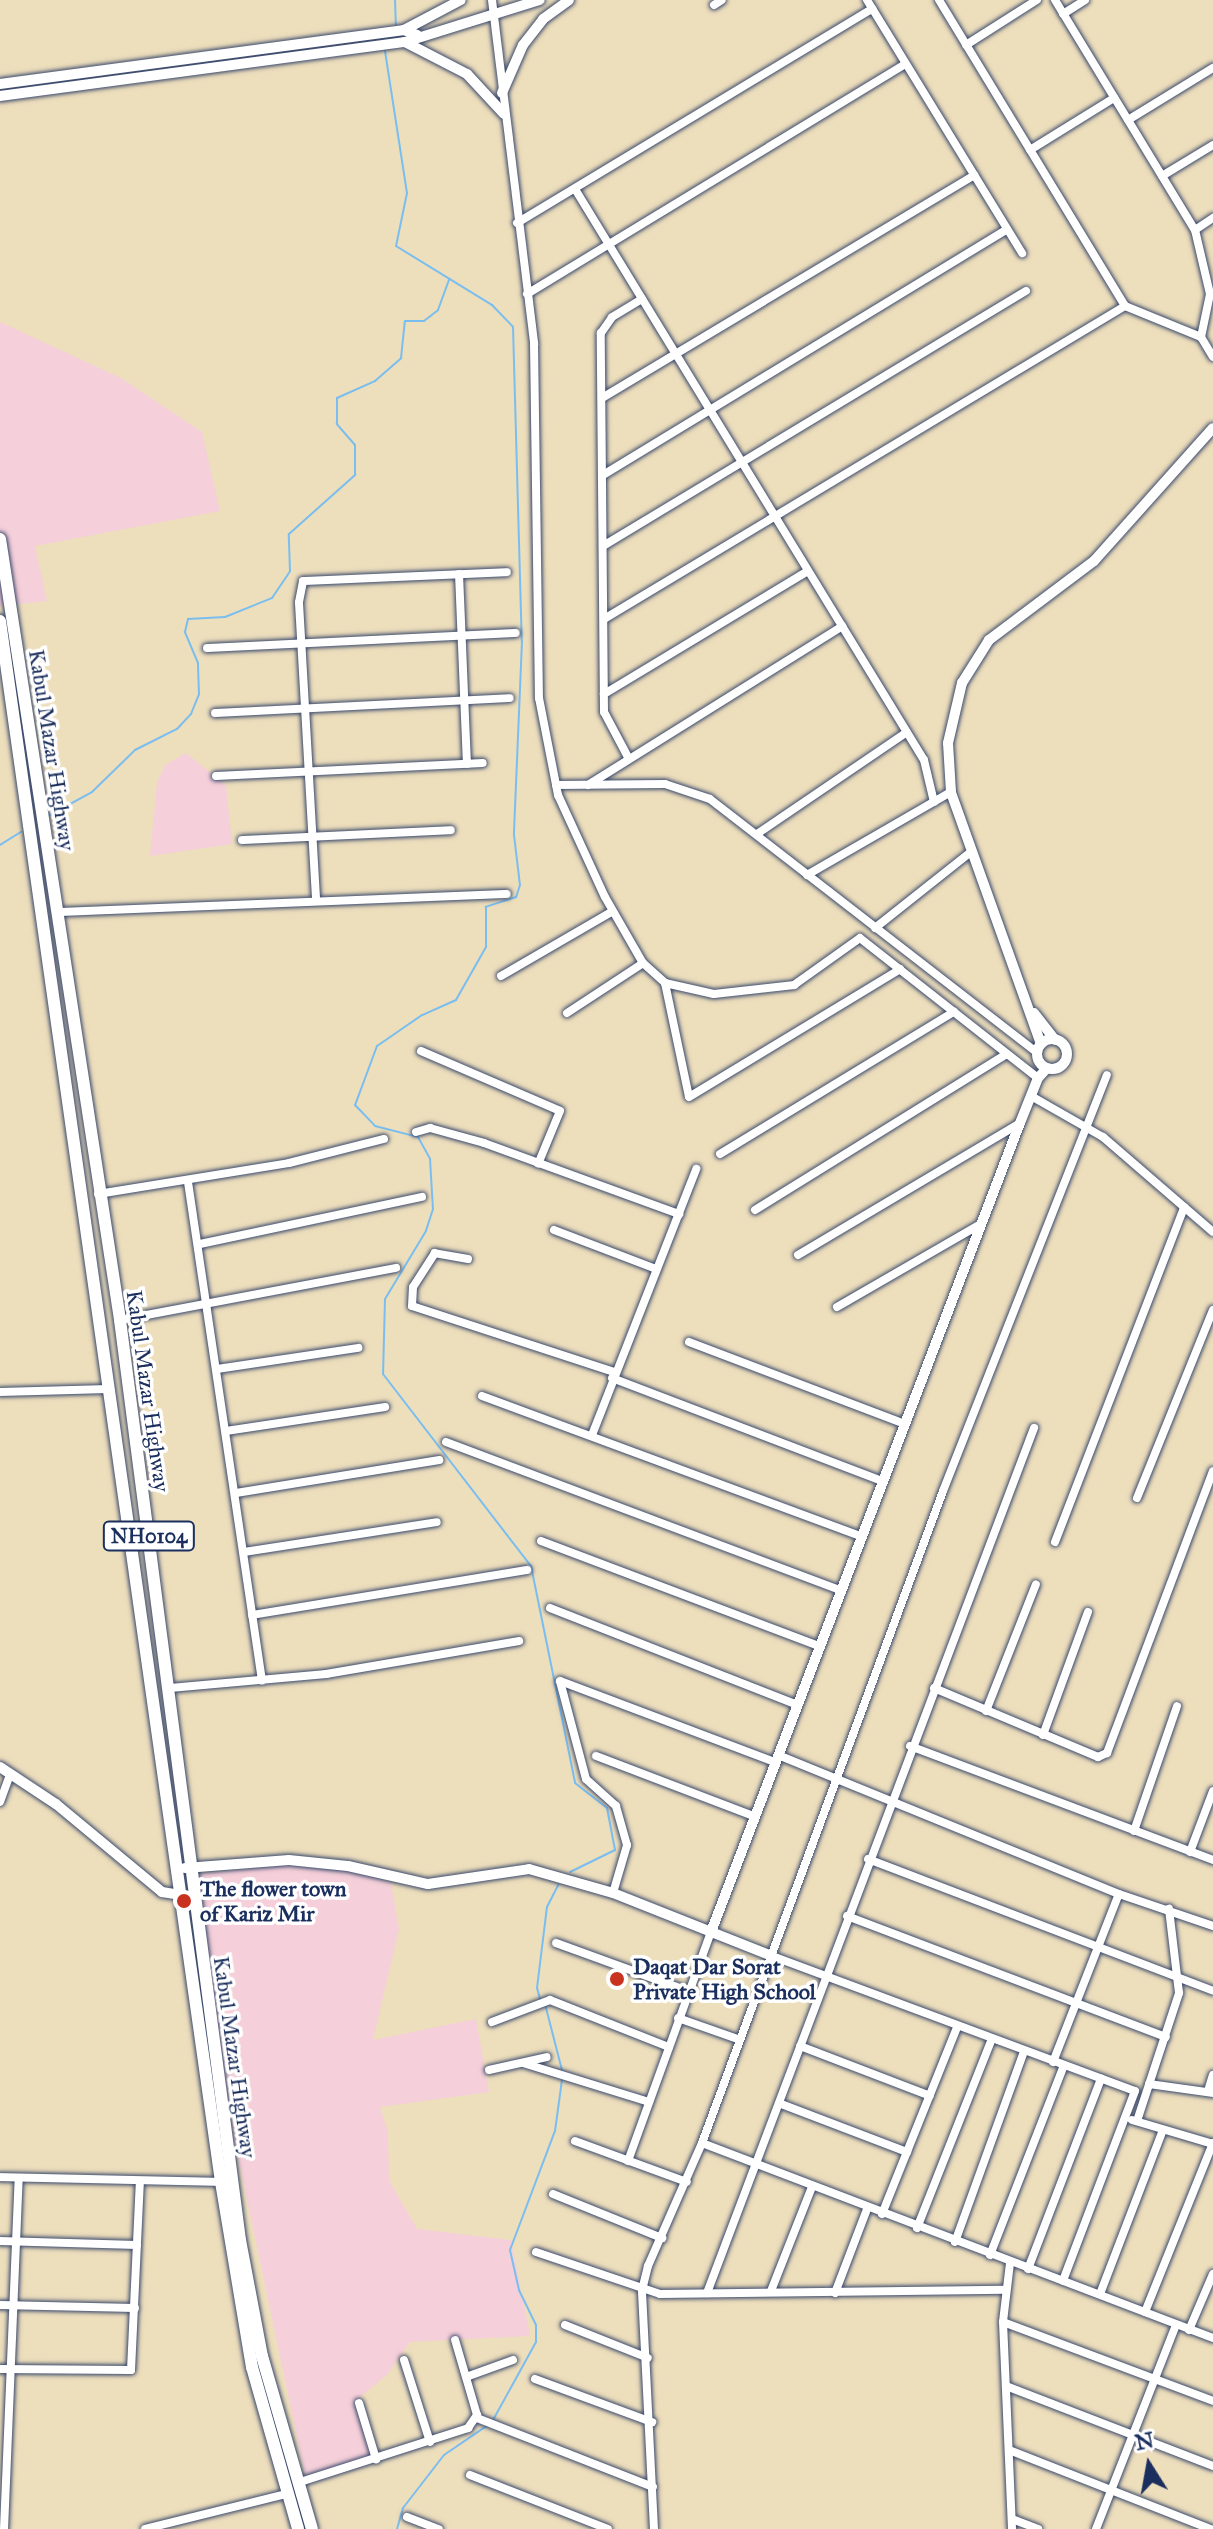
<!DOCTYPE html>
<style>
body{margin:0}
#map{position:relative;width:1213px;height:2529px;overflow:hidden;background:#eddebc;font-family:"IM FELL Great Primer",serif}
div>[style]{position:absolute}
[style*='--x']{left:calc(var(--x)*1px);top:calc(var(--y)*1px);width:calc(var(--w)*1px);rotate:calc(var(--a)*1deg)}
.built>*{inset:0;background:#f5cfd9}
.stream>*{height:2px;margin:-1px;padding:0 1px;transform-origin:1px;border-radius:1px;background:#7abef0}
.roads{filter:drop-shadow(0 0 2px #3a496c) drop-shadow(0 0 2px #3a496c)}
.minor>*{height:8px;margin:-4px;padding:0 4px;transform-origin:4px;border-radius:4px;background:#fff}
.tertiary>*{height:10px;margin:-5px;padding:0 5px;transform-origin:5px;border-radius:5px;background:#fff}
.tertiary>.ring{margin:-5px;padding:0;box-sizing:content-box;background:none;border:10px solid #fff;border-radius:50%}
.trunk>*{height:12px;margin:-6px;padding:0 6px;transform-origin:6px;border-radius:6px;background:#fff}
.dots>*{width:22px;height:22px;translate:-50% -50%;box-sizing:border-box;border:4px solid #fff;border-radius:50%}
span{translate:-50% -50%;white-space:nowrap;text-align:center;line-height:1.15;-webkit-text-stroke:7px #fff;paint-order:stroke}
.shield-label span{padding:2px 6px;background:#fff;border:2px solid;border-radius:6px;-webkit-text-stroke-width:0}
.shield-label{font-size:20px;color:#1b2f5e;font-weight:700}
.street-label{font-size:22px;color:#1b2f5e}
.poi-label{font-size:22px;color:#1b2f5e;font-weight:700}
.left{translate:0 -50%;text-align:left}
.north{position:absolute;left:1109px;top:2425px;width:80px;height:80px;-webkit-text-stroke:6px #fff;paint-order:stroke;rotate:349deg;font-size:22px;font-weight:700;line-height:32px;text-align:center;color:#1b2f5e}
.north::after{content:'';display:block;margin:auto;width:28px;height:36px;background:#1b2f5e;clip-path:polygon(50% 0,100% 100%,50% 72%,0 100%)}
</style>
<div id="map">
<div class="built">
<div style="clip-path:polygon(0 322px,121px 378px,202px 432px,220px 511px,35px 546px,47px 601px,0 606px)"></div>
<div style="clip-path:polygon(186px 753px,226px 785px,232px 844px,150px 856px,157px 783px,165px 765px)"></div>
<div style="clip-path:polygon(285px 1865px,355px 1871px,391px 1883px,399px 1929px,373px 2040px,476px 2019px,489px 2092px,380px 2107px,388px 2132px,389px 2180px,417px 2229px,511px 2240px,530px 2336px,410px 2342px,388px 2374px,354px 2402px,374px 2455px,305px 2475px,233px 2133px,197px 1874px)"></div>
</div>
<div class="stream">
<div style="--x:395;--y:0;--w:25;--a:88"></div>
<div style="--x:385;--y:51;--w:144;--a:81.2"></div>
<div style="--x:407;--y:193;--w:54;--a:101.7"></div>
<div style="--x:396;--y:246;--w:113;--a:31.6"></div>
<div style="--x:492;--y:305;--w:30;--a:46"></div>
<div style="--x:513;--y:327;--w:314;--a:88.4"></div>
<div style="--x:522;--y:641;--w:194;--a:92.4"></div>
<div style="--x:514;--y:835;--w:50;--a:83.2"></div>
<div style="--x:520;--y:885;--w:13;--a:108"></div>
<div style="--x:516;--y:897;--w:32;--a:162"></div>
<div style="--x:486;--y:907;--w:40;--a:90"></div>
<div style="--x:486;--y:947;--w:61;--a:119.5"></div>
<div style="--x:456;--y:1000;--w:37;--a:156"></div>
<div style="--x:422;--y:1015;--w:55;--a:145.4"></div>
<div style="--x:377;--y:1046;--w:63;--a:110.4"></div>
<div style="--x:355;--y:1105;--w:29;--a:46"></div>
<div style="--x:375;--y:1126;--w:44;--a:14.3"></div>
<div style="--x:418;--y:1137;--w:25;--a:61"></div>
<div style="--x:430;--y:1159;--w:50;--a:86.6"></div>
<div style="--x:433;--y:1209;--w:23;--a:108"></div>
<div style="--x:426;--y:1231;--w:79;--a:121.1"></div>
<div style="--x:385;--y:1299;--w:75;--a:91.5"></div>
<div style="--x:383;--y:1374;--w:242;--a:52.4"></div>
<div style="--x:531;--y:1566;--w:221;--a:78.5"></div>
<div style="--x:575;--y:1783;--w:41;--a:38"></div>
<div style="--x:607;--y:1808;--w:43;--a:79.2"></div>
<div style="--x:615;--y:1850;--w:50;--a:153.9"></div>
<div style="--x:48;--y:816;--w:50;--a:-28.6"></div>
<div style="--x:92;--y:792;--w:60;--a:-44.3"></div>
<div style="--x:135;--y:750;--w:47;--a:-26.6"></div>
<div style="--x:177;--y:729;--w:21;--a:-47"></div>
<div style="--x:191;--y:714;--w:22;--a:-68"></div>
<div style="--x:199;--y:694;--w:31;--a:-92"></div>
<div style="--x:198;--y:663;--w:34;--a:-113"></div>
<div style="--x:185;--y:632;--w:13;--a:-77"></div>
<div style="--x:188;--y:619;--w:37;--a:-3"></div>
<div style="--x:225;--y:617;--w:51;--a:-22"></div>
<div style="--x:272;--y:598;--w:32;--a:-56"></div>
<div style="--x:290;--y:571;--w:37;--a:-92"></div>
<div style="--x:289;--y:534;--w:89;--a:-41.8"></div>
<div style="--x:355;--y:475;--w:30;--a:-90"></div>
<div style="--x:355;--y:445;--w:28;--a:-131"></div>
<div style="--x:337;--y:424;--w:26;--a:-90"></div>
<div style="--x:337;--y:398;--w:42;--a:-24.1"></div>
<div style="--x:375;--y:381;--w:35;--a:-41"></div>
<div style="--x:401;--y:358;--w:37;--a:-84"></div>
<div style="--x:405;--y:321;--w:19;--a:0"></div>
<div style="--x:424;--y:321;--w:18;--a:-38"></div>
<div style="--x:438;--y:310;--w:33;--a:-70"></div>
<div style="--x:0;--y:845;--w:25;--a:-32"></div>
<div style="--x:540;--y:1999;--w:11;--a:-105"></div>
<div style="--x:537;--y:1988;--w:82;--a:-83"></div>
<div style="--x:547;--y:1907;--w:25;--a:-63"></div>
<div style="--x:545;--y:2004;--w:68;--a:75.6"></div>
<div style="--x:493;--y:2420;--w:89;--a:-61.1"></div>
<div style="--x:536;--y:2342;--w:17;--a:-90"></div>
<div style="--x:536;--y:2325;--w:39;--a:-116"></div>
<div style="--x:519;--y:2290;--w:41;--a:-102.7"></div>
<div style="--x:510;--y:2250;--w:127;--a:-69.3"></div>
<div style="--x:555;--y:2131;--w:51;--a:-82.2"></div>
<div style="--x:397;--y:2529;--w:22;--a:-74"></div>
<div style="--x:403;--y:2508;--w:67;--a:-52.3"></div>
<div style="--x:444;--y:2455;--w:53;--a:-34.3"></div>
</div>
<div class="roads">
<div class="minor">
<div style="--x:492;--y:0;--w:346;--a:83"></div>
<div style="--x:534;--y:343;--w:355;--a:89.2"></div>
<div style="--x:539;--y:698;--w:99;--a:78.9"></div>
<div style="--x:558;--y:795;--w:112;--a:65.3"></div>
<div style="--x:605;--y:897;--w:76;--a:60.1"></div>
<div style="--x:643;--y:963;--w:30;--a:42"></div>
<div style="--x:665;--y:983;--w:50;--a:12.7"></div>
<div style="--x:714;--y:994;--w:81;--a:-6.4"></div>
<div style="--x:794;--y:985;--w:81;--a:-35.5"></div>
<div style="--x:860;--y:938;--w:226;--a:38.2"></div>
<div style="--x:867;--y:0;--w:297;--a:58.5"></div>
<div style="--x:939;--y:0;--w:358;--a:58.7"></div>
<div style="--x:1125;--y:306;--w:82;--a:22.2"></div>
<div style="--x:1201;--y:337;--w:23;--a:59"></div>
<div style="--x:1055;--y:0;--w:269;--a:58.7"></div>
<div style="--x:1195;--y:230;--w:66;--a:76.8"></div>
<div style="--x:1210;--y:294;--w:44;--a:101.8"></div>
<div style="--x:714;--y:5;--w:9;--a:-32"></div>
<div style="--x:1063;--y:14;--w:26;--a:-32"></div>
<div style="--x:966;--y:45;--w:84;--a:-32.4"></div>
<div style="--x:1128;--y:120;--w:100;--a:-31.5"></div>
<div style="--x:1030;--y:150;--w:99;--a:-31.8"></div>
<div style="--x:1162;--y:176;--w:60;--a:-31.3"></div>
<div style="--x:575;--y:189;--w:669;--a:58.57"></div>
<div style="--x:924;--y:760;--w:43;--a:76.6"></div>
<div style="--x:517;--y:223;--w:415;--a:-31.1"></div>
<div style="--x:1195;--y:230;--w:22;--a:-34"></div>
<div style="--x:527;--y:294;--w:443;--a:-31.3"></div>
<div style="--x:602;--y:398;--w:434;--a:-30.9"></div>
<div style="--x:603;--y:475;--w:473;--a:-31.3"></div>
<div style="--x:603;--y:546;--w:494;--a:-31.1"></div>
<div style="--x:459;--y:574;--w:190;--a:87.6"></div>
<div style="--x:604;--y:619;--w:608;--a:-31"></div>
<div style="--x:207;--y:648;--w:309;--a:-2.8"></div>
<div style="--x:604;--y:694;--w:238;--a:-31.1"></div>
<div style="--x:215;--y:713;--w:295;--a:-2.9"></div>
<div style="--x:629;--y:759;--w:53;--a:-118"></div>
<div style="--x:604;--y:712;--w:379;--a:-90.5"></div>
<div style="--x:601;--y:333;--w:19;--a:-55"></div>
<div style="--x:612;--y:317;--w:35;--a:-31"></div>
<div style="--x:216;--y:776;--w:267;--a:-2.8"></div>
<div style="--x:556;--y:785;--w:109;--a:-0.5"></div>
<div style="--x:665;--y:784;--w:47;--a:18.4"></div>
<div style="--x:710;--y:799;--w:414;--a:37.8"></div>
<div style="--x:588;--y:785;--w:300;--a:-32"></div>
<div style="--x:757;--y:834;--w:181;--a:-34.2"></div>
<div style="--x:242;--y:840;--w:209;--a:-2.7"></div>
<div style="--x:807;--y:875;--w:166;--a:-30"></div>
<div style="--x:316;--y:898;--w:296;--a:-93.3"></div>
<div style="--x:299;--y:602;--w:21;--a:-79"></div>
<div style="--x:303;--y:581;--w:204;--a:-2.5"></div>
<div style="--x:58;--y:912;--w:449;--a:-2.3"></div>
<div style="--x:875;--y:928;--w:122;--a:-38.4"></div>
<div style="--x:501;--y:976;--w:129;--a:-30.1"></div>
<div style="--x:665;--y:983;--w:116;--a:78.1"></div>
<div style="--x:689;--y:1097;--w:247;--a:-31.2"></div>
<div style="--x:567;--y:1013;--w:91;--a:-33.3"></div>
<div style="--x:421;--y:1051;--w:151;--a:23.3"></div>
<div style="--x:560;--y:1111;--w:57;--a:112.5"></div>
<div style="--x:1031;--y:1096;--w:83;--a:29.7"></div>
<div style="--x:1103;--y:1137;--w:145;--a:40.8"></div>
<div style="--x:416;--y:1132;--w:15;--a:-16"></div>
<div style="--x:430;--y:1128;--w:56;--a:15.5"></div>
<div style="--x:484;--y:1143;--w:208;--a:20"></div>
<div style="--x:720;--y:1154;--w:274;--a:-31.3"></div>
<div style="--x:188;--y:1182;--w:504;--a:81.56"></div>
<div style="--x:98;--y:1194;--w:193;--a:-9.2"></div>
<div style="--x:289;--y:1163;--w:98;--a:-14.2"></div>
<div style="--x:755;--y:1210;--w:296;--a:-31.8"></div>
<div style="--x:554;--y:1230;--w:109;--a:20.9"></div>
<div style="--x:200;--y:1244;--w:227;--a:-12"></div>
<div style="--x:798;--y:1255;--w:258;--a:-30.7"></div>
<div style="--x:468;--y:1259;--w:34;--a:-170"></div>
<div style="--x:435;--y:1253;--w:40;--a:122.9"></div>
<div style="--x:413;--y:1287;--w:19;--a:93"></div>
<div style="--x:412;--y:1306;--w:213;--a:18.1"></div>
<div style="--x:837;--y:1307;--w:166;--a:-30"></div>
<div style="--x:120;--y:1320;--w:281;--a:-10.7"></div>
<div style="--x:689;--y:1342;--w:231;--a:20.8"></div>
<div style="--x:217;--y:1369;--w:143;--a:-8.5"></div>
<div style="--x:612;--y:1378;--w:289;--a:20.9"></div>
<div style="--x:0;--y:1392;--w:108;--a:-1.6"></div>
<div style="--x:482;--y:1396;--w:404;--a:20.3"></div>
<div style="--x:226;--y:1431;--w:161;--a:-8.6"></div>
<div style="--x:592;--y:1435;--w:286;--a:-68.6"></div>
<div style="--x:446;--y:1442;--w:421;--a:20.6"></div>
<div style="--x:236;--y:1493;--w:206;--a:-9.2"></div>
<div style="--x:1137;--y:1498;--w:203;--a:-68"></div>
<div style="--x:541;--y:1541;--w:297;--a:20.7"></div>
<div style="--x:1055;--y:1542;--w:359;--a:-68.9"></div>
<div style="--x:244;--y:1552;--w:195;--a:-8.8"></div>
<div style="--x:550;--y:1608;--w:266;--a:21.4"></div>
<div style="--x:252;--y:1615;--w:279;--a:-9.3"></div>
<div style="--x:170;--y:1688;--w:157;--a:-5.1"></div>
<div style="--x:326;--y:1674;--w:196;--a:-9.7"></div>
<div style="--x:934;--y:1688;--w:178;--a:22.8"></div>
<div style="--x:1098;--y:1757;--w:10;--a:-24"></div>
<div style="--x:1107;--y:1753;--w:301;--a:-69.4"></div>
<div style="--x:986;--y:1711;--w:136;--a:-68.5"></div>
<div style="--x:1043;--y:1735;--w:131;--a:-69.9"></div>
<div style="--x:910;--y:1746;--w:324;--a:20.6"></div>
<div style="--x:778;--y:1755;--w:368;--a:22.2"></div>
<div style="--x:1119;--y:1894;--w:99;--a:18.8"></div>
<div style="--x:596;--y:1756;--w:168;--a:20.9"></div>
<div style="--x:0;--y:1802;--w:30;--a:-70"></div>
<div style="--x:1134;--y:1831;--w:132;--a:-71"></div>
<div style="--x:1190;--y:1852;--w:65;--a:-69.3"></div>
<div style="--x:868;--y:1859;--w:369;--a:20.9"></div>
<div style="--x:613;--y:1893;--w:50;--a:-73.7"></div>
<div style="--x:627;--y:1845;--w:41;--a:-105.8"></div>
<div style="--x:616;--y:1806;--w:40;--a:-138"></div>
<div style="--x:586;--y:1779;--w:101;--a:-104.9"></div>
<div style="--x:560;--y:1681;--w:229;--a:20.7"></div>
<div style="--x:847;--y:1916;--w:341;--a:20.8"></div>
<div style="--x:556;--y:1943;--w:140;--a:20"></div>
<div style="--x:772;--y:1956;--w:387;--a:20.4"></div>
<div style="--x:1135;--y:2091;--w:203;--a:110.8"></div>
<div style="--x:678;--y:2018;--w:64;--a:19.3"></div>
<div style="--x:492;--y:2022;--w:62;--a:-20.8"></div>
<div style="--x:550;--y:2000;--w:128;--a:21.6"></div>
<div style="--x:800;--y:2046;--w:139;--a:21"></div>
<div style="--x:1053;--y:2062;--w:180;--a:-68.6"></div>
<div style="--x:523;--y:2063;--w:132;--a:17.2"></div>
<div style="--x:489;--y:2070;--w:59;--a:-12.6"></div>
<div style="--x:1149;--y:2084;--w:65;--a:8"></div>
<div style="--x:1208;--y:2091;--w:17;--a:-73"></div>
<div style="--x:781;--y:2104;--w:135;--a:20.9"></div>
<div style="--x:1132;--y:2120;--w:84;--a:16.5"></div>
<div style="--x:1137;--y:2121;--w:135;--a:-71.8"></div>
<div style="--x:1179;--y:1993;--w:85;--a:-96.8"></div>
<div style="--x:575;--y:2141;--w:119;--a:20.1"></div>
<div style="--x:702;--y:2143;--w:547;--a:20.89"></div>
<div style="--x:628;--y:2161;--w:244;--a:-70.1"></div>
<div style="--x:0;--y:2177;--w:221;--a:1.3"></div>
<div style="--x:553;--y:2194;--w:118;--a:22"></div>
<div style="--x:882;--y:2214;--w:201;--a:-68.1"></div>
<div style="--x:917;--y:2228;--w:203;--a:-68.4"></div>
<div style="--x:0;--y:2241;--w:137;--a:1.7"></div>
<div style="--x:955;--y:2242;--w:203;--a:-70.1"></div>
<div style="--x:536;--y:2252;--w:131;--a:18.7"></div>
<div style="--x:660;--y:2294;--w:345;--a:-0.7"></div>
<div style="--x:990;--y:2255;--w:201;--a:-68.7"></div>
<div style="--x:1010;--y:2263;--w:59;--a:96.8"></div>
<div style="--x:1003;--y:2322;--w:207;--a:87.5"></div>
<div style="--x:1028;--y:2269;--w:204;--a:-69"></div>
<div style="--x:771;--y:2291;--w:112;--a:-68.5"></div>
<div style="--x:707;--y:2293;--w:925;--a:-69.29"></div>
<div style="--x:835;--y:2293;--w:90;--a:-69.1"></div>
<div style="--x:1100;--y:2294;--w:176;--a:-69"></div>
<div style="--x:0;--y:2305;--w:135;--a:1.3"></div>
<div style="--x:1145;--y:2312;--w:182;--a:-68.1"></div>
<div style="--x:1003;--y:2322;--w:224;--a:20.6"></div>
<div style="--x:565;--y:2325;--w:89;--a:21.7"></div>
<div style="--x:1189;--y:2330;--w:61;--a:-66.8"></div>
<div style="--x:404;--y:2360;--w:86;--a:72.4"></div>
<div style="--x:0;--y:2369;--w:131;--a:0.4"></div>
<div style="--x:131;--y:2370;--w:189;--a:-87.3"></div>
<div style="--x:466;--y:2377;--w:50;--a:-19.9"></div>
<div style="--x:535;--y:2379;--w:125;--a:20.2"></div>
<div style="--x:1006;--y:2386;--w:222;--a:21.1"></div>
<div style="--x:359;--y:2403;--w:59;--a:73.1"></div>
<div style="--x:477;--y:2418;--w:189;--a:21.4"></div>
<div style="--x:1009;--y:2450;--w:217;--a:21.4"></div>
<div style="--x:470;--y:2475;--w:148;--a:21.4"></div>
<div style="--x:297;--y:2483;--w:180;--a:-17.8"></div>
<div style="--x:468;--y:2428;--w:16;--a:-55"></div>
<div style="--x:477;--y:2415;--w:78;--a:-106.3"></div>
<div style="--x:407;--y:2517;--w:34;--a:21"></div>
<div style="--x:1012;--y:2519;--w:28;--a:21"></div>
<div style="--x:4;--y:2529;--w:351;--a:-87.6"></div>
<div style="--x:145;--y:2529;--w:145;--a:-13.9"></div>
<div style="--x:654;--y:2529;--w:239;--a:-92.9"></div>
<div style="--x:642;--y:2290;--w:25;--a:-76"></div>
<div style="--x:648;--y:2266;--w:134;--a:-66.3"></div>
<div style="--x:702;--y:2143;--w:695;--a:-69.71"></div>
<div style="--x:943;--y:1491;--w:447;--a:-68.5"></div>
<div style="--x:1096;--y:2529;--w:219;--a:-68.6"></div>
</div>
<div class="tertiary">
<div style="--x:404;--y:30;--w:64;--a:-27.8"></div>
<div style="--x:405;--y:42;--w:70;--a:27.3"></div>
<div style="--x:467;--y:74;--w:54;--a:47.2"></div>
<div style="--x:0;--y:84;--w:408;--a:-7.6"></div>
<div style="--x:404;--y:30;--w:14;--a:21"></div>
<div style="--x:502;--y:93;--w:52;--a:-66.4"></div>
<div style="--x:523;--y:45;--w:33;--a:-52"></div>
<div style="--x:543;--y:19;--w:32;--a:-36"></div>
<div style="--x:0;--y:96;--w:409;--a:-7.6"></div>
<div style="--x:405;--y:42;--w:141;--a:-17.3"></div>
<div style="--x:1034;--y:1013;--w:34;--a:52"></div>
<div class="ring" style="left:1037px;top:1039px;width:20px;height:20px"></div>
<div style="--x:1041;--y:1044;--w:268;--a:-109.7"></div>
<div style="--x:951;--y:792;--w:49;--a:-93.5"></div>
<div style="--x:948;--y:743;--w:62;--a:-76.9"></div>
<div style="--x:962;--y:683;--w:51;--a:-57.9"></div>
<div style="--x:989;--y:640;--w:131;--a:-37"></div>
<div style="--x:1094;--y:561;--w:178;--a:-48.2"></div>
<div style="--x:0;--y:1767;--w:67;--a:33.5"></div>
<div style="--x:56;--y:1804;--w:138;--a:39.7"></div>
<div style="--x:162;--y:1892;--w:26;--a:9"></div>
<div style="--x:185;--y:1868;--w:104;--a:-4.4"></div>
<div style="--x:289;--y:1860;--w:59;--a:5.8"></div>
<div style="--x:348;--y:1866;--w:82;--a:12.7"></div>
<div style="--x:428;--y:1884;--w:102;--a:-8.4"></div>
<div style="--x:529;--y:1869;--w:87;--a:15.9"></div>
<div style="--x:613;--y:1893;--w:171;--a:21.6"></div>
<div style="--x:711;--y:1932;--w:866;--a:-69.1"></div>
<div style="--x:1020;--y:1123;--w:48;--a:-68.2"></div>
<div style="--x:1038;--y:1078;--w:13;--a:-48"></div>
</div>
<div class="trunk">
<div style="--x:0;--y:539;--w:790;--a:81.26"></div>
<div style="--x:120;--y:1320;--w:928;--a:82.57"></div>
<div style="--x:240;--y:2240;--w:118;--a:79.3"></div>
<div style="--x:262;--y:2356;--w:180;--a:73.9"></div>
<div style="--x:0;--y:621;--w:1577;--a:81.94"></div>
<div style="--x:221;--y:2182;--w:188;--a:80.5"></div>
<div style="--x:252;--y:2367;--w:168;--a:74.1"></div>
</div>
</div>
<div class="dots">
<div style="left:184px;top:1901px;background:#c8321e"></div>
<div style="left:617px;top:1979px;background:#c8321e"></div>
</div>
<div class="shield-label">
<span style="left:149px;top:1536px">NH0104</span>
</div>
<div class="street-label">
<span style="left:52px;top:750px;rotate:81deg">Kabul Mazar Highway</span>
<span style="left:148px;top:1391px;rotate:82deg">Kabul Mazar Highway</span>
<span style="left:235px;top:2057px;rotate:82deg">Kabul Mazar Highway</span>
</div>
<div class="poi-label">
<span class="left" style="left:200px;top:1901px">The flower town<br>of Kariz Mir</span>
<span class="left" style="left:633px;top:1979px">Daqat Dar Sorat<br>Private High School</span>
</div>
<div class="north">N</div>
</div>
